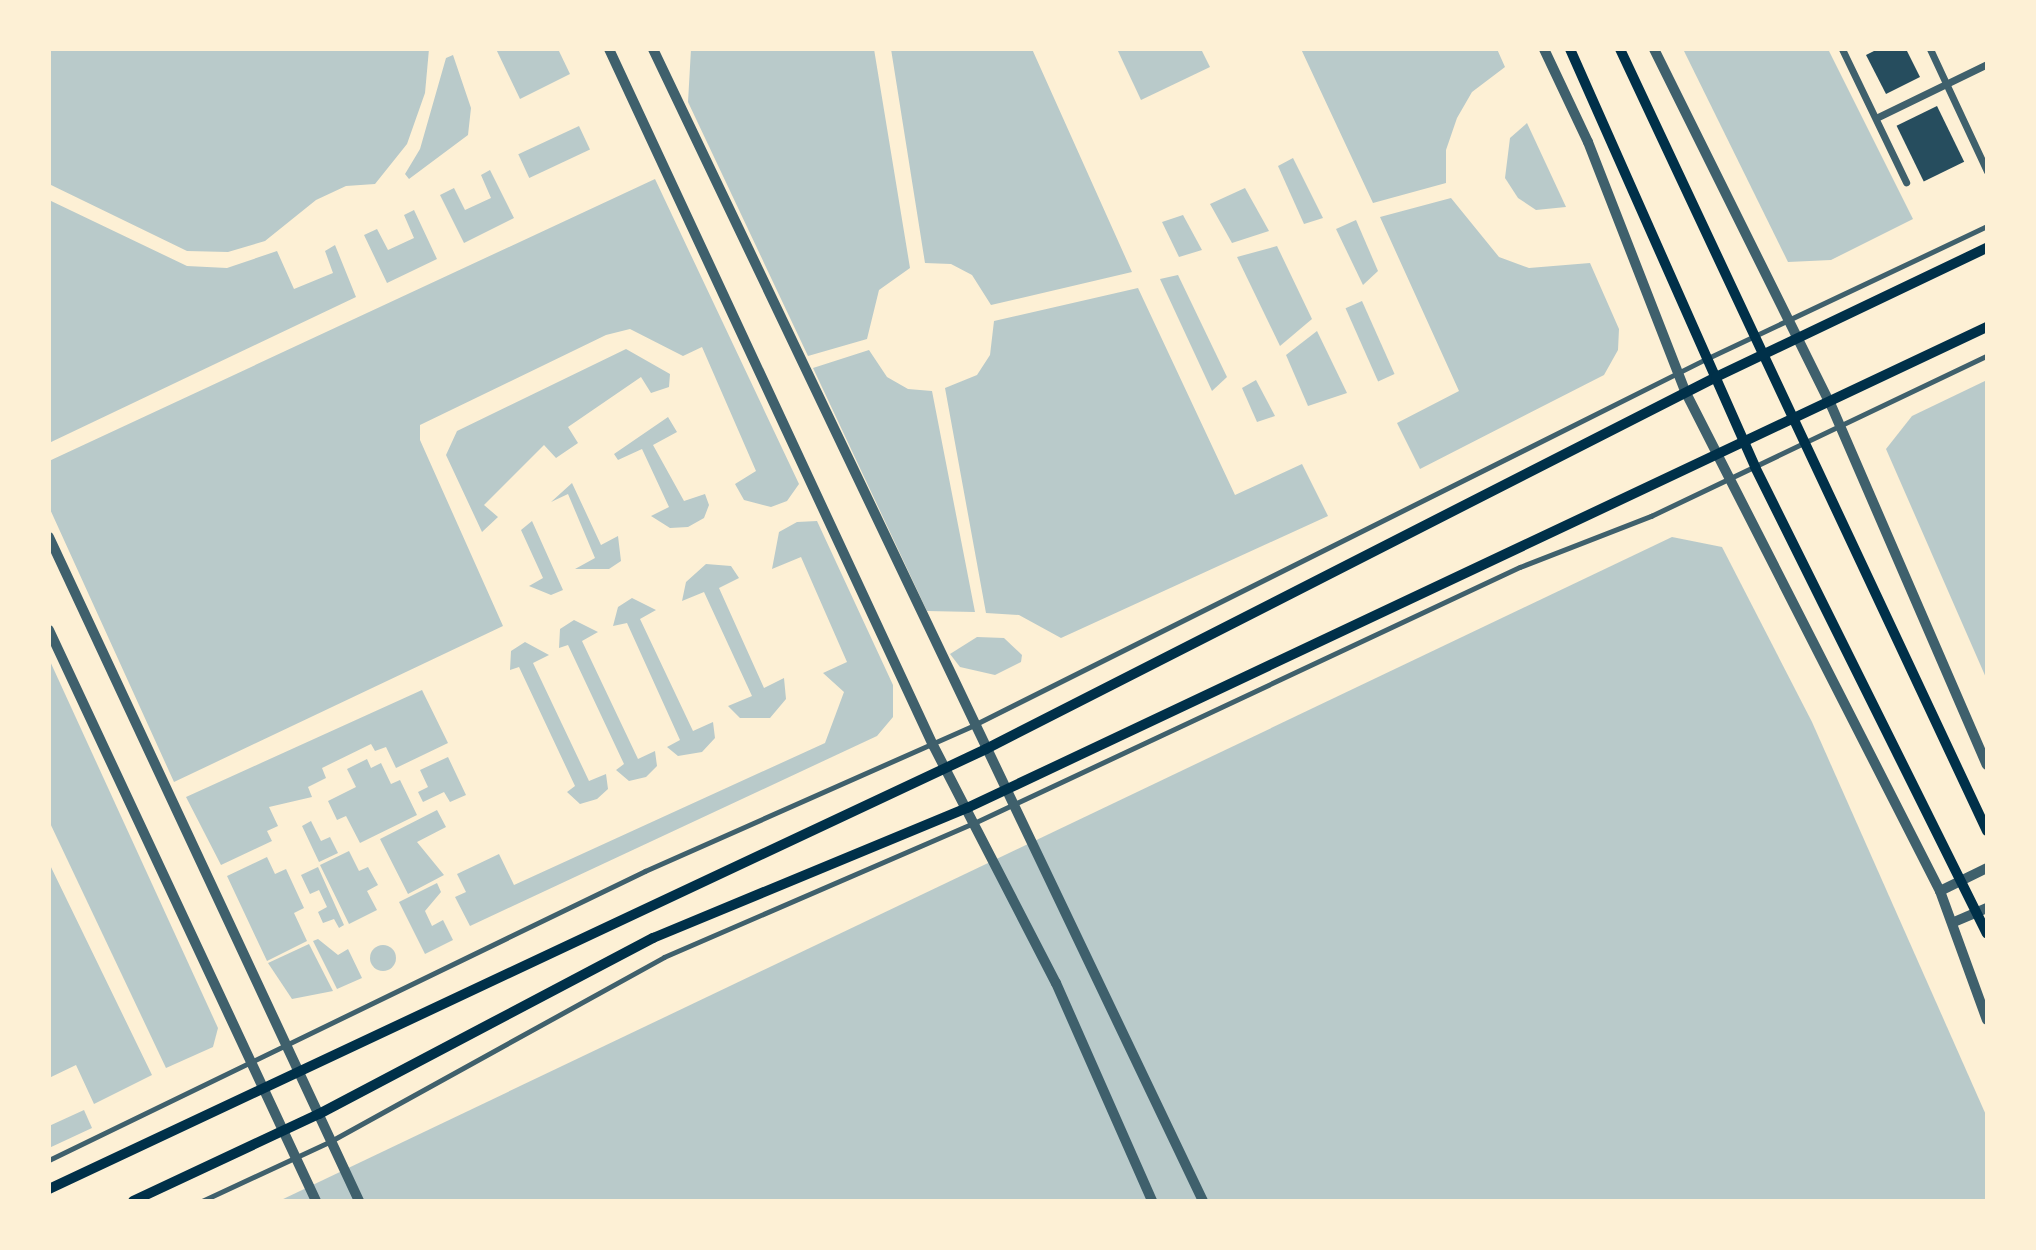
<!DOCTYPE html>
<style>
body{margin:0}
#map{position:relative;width:2036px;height:1250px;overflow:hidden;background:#fdf0d5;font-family:Raleway,sans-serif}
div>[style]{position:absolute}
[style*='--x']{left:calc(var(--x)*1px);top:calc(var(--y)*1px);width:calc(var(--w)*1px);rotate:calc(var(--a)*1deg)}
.green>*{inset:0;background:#b9caca;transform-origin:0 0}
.round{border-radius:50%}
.building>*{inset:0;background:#264d5e;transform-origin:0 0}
.service>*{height:4.5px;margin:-2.25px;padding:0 2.25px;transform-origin:2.25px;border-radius:2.25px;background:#3f606c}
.minor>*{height:7px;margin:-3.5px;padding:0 3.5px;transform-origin:3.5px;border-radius:3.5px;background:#3f606c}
.tertiary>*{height:10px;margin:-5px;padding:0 5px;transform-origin:5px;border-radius:5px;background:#3f606c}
.secondary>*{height:10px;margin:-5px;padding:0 5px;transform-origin:5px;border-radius:5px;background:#003049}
span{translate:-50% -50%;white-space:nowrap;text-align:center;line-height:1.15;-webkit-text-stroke:5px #fdf0d5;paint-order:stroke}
.frame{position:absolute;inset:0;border:51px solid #fdf0d5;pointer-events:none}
</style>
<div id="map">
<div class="green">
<div style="clip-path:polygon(49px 49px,429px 49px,425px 93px,407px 144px,375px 184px,346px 186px,316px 200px,265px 241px,228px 252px,187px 251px,49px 184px)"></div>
<div style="clip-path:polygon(496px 49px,558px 49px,570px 74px,520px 99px)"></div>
<div style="clip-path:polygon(691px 49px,874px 49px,910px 268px,879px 290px,867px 339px,808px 356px,688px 102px)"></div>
<div style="clip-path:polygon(891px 49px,1032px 49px,1132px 272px,991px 305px,972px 275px,951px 264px,925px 263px)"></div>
<div style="clip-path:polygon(1117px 49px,1201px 49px,1210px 67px,1141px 100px)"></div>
<div style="clip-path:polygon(1301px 49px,1497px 49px,1505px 67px,1472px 92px,1457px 118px,1446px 150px,1446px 183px,1373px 203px)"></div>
<div style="clip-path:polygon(1683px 49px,1828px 49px,1913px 219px,1831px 260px,1788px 262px)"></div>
<div style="clip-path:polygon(453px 55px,471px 108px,468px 135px,409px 179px,405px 174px,420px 149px,446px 58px)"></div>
<div style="clip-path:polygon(1527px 123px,1566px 207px,1536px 210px,1518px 198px,1505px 178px,1510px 138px)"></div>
<div style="left:579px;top:126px;width:26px;height:67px;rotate:65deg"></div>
<div style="clip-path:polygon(1293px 158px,1323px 218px,1304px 224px,1278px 166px)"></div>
<div style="clip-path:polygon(490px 170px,514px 218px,464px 243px,440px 195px,454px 188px,465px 210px,491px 198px,481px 175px)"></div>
<div style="clip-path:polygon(655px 179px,799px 484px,787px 501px,771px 507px,744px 500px,735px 484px,756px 471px,702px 347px,683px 356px,630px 329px,606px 335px,420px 425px,420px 440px,503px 626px,174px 782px,49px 507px,49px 461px)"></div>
<div style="clip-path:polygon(1245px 188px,1269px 231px,1232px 243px,1210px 204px)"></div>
<div style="clip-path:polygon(1451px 198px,1499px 257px,1529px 268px,1590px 263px,1619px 329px,1618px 350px,1604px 375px,1420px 469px,1397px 423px,1459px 391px,1380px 217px)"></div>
<div style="clip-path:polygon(49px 200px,187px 266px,227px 268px,277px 251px,294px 289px,333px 273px,325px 251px,335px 245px,356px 297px,49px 443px)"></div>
<div style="clip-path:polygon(414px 210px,437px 259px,387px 283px,364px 235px,377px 229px,388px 250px,414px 238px,404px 215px)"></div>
<div style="clip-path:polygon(1183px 215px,1202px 250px,1179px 257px,1162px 222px)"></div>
<div style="clip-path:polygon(1356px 220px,1378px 271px,1363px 285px,1336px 229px)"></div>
<div style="clip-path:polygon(1277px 246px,1312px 319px,1280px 346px,1237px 257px)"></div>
<div style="clip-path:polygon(1178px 275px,1227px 377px,1212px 391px,1160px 279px)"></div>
<div style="clip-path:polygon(1138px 288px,1235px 495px,1302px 464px,1328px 516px,1061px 638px,1019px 615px,986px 613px,945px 388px,977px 375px,990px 355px,994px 321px)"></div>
<div style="left:1362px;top:301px;width:80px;height:18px;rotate:66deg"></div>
<div style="clip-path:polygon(1317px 331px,1347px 393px,1308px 406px,1286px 355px)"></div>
<div style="clip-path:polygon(626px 349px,670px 374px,669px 387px,651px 393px,641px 377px,568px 427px,578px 443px,556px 458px,544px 445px,484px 505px,498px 517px,482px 532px,446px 455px,457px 431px)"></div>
<div style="clip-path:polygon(869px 350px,887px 377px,908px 389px,932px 391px,975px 612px,927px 611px,813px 368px)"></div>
<div style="clip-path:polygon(1256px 380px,1275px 416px,1257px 422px,1242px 388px)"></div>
<div style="clip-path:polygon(1987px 380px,1987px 680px,1886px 449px,1912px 416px)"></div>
<div style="clip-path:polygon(668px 417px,677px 432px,653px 445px,684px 501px,705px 494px,709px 505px,704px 518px,688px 527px,670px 528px,651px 516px,669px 507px,642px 449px,618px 460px,614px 454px)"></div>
<div style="clip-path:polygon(572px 483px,601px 545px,618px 536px,621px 561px,609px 569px,575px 569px,595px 558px,568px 494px,551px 502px)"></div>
<div style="clip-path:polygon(532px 521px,563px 590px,551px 595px,529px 586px,543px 578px,521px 530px)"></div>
<div style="clip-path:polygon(817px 521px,893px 685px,893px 717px,877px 736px,470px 926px,455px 897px,466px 892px,457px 874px,499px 854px,514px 885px,825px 743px,844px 692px,823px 673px,847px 662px,801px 557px,772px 569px,779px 532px,797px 522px)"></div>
<div style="clip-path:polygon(1672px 537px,1722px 547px,1812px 722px,1986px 1115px,1987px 1201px,279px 1201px)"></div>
<div style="clip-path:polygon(706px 564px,731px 566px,739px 578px,719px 588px,764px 688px,784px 678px,786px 699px,770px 718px,740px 718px,728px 706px,752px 696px,704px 592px,682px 601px,686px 582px)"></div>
<div style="clip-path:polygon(632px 598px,656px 610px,640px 619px,693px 731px,713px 722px,715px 738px,702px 752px,678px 756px,667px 747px,680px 740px,627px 623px,613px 626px,618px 607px)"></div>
<div style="clip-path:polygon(574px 620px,598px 632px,582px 641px,638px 759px,655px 751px,657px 766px,646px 777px,629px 781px,616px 770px,624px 764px,568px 645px,559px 648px,560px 629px)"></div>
<div style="clip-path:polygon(977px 637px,1004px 638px,1022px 655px,1021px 662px,995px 675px,960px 667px,950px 654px)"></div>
<div style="clip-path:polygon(525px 642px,549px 655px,533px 663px,589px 781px,606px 774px,608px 789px,597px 799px,580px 804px,567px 792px,575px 786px,519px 667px,510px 670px,511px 651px)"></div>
<div style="clip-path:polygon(49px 659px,218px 1028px,213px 1047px,166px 1068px,49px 821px)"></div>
<div style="clip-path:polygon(422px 690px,448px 743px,396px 768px,386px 747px,375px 751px,371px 744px,322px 768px,326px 778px,308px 787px,312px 797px,269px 807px,278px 826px,267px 831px,272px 841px,221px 865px,186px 797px)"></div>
<div style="clip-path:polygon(448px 757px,466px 795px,450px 802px,444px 792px,423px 802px,418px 792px,428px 787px,420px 770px)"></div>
<div style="clip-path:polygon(367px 759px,371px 768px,381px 763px,391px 784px,400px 780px,417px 815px,360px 843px,346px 816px,337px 820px,328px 801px,356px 787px,347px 769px)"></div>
<div style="clip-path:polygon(437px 810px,446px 827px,417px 842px,444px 875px,408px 894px,380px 839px)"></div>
<div style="clip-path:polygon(311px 821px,321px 841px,330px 837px,338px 853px,319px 862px,302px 826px)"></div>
<div style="clip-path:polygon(349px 851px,359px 871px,368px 867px,378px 885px,367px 891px,377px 910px,349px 924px,320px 865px)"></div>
<div style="clip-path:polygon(267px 857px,275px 874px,286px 869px,304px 908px,294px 913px,307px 941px,267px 961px,227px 876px)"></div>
<div style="clip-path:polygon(49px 863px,152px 1075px,94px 1104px,76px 1065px,49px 1078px)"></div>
<div style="clip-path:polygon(318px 867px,344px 925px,339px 928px,334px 919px,323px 923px,318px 912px,327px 907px,319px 890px,310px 894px,301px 875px)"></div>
<div style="clip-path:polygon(437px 883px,441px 892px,425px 911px,432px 926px,443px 920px,453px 940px,425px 954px,399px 902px)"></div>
<div style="clip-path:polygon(318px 939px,338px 955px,348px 949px,362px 978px,337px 989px,313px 941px)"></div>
<div style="clip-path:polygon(309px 944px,333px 991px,292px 999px,268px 963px)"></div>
<div class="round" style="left:370px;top:945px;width:26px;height:26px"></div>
<div style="clip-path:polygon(84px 1110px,92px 1128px,49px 1148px,49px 1126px)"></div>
</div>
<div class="building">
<div style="clip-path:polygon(1878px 49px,1906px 49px,1920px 77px,1886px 94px,1866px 55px)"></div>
<div style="left:1937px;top:106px;width:62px;height:45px;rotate:64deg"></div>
</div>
<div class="service">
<div style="--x:49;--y:1160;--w:662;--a:-25.87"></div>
<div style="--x:645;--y:871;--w:360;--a:-23.9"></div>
<div style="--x:974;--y:725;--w:818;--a:-26.57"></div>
<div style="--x:1706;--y:359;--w:311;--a:-25.3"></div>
<div style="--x:202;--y:1201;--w:142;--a:-24.9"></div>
<div style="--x:331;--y:1141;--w:380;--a:-28.9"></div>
<div style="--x:664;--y:957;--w:335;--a:-23.4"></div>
<div style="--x:972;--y:824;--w:605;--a:-25.13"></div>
<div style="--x:1520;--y:567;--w:141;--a:-21.3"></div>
<div style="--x:1651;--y:516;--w:372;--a:-25.5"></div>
</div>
<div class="minor">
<div style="--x:1842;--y:49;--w:148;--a:64.3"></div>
<div style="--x:1930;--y:49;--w:135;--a:65"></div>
<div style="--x:1876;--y:118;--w:123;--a:-25.9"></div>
</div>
<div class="tertiary">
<div style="--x:609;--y:49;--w:768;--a:65.04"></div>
<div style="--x:933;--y:745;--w:268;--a:62.7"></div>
<div style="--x:1056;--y:983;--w:238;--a:66.2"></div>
<div style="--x:653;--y:49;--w:1277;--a:64.48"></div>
<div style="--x:1544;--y:49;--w:103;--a:64.7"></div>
<div style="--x:1588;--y:142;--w:269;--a:68.7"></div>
<div style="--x:1686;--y:393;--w:559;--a:62.98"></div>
<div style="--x:1940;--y:891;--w:137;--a:70"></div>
<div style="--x:1654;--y:49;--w:398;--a:63.6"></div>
<div style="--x:1831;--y:405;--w:392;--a:66.6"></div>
<div style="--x:49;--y:537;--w:733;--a:64.97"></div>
<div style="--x:49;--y:630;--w:630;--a:64.94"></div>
<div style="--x:1940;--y:891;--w:52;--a:-26.1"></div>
<div style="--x:1954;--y:922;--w:36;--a:-23"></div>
</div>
<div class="secondary">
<div style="--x:1570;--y:49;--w:457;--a:66.1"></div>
<div style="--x:1755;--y:467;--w:521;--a:63.58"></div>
<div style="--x:1620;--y:49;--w:864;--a:64.86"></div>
<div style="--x:49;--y:1189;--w:1035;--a:-25.15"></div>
<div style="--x:986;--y:749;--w:819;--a:-27"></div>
<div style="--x:1716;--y:377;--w:300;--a:-25.5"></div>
<div style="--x:133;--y:1201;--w:205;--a:-25.1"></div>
<div style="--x:319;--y:1114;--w:378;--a:-27.8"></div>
<div style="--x:653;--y:938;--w:340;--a:-22.5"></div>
<div style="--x:967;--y:808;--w:1128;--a:-25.25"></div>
</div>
<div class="frame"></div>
</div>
